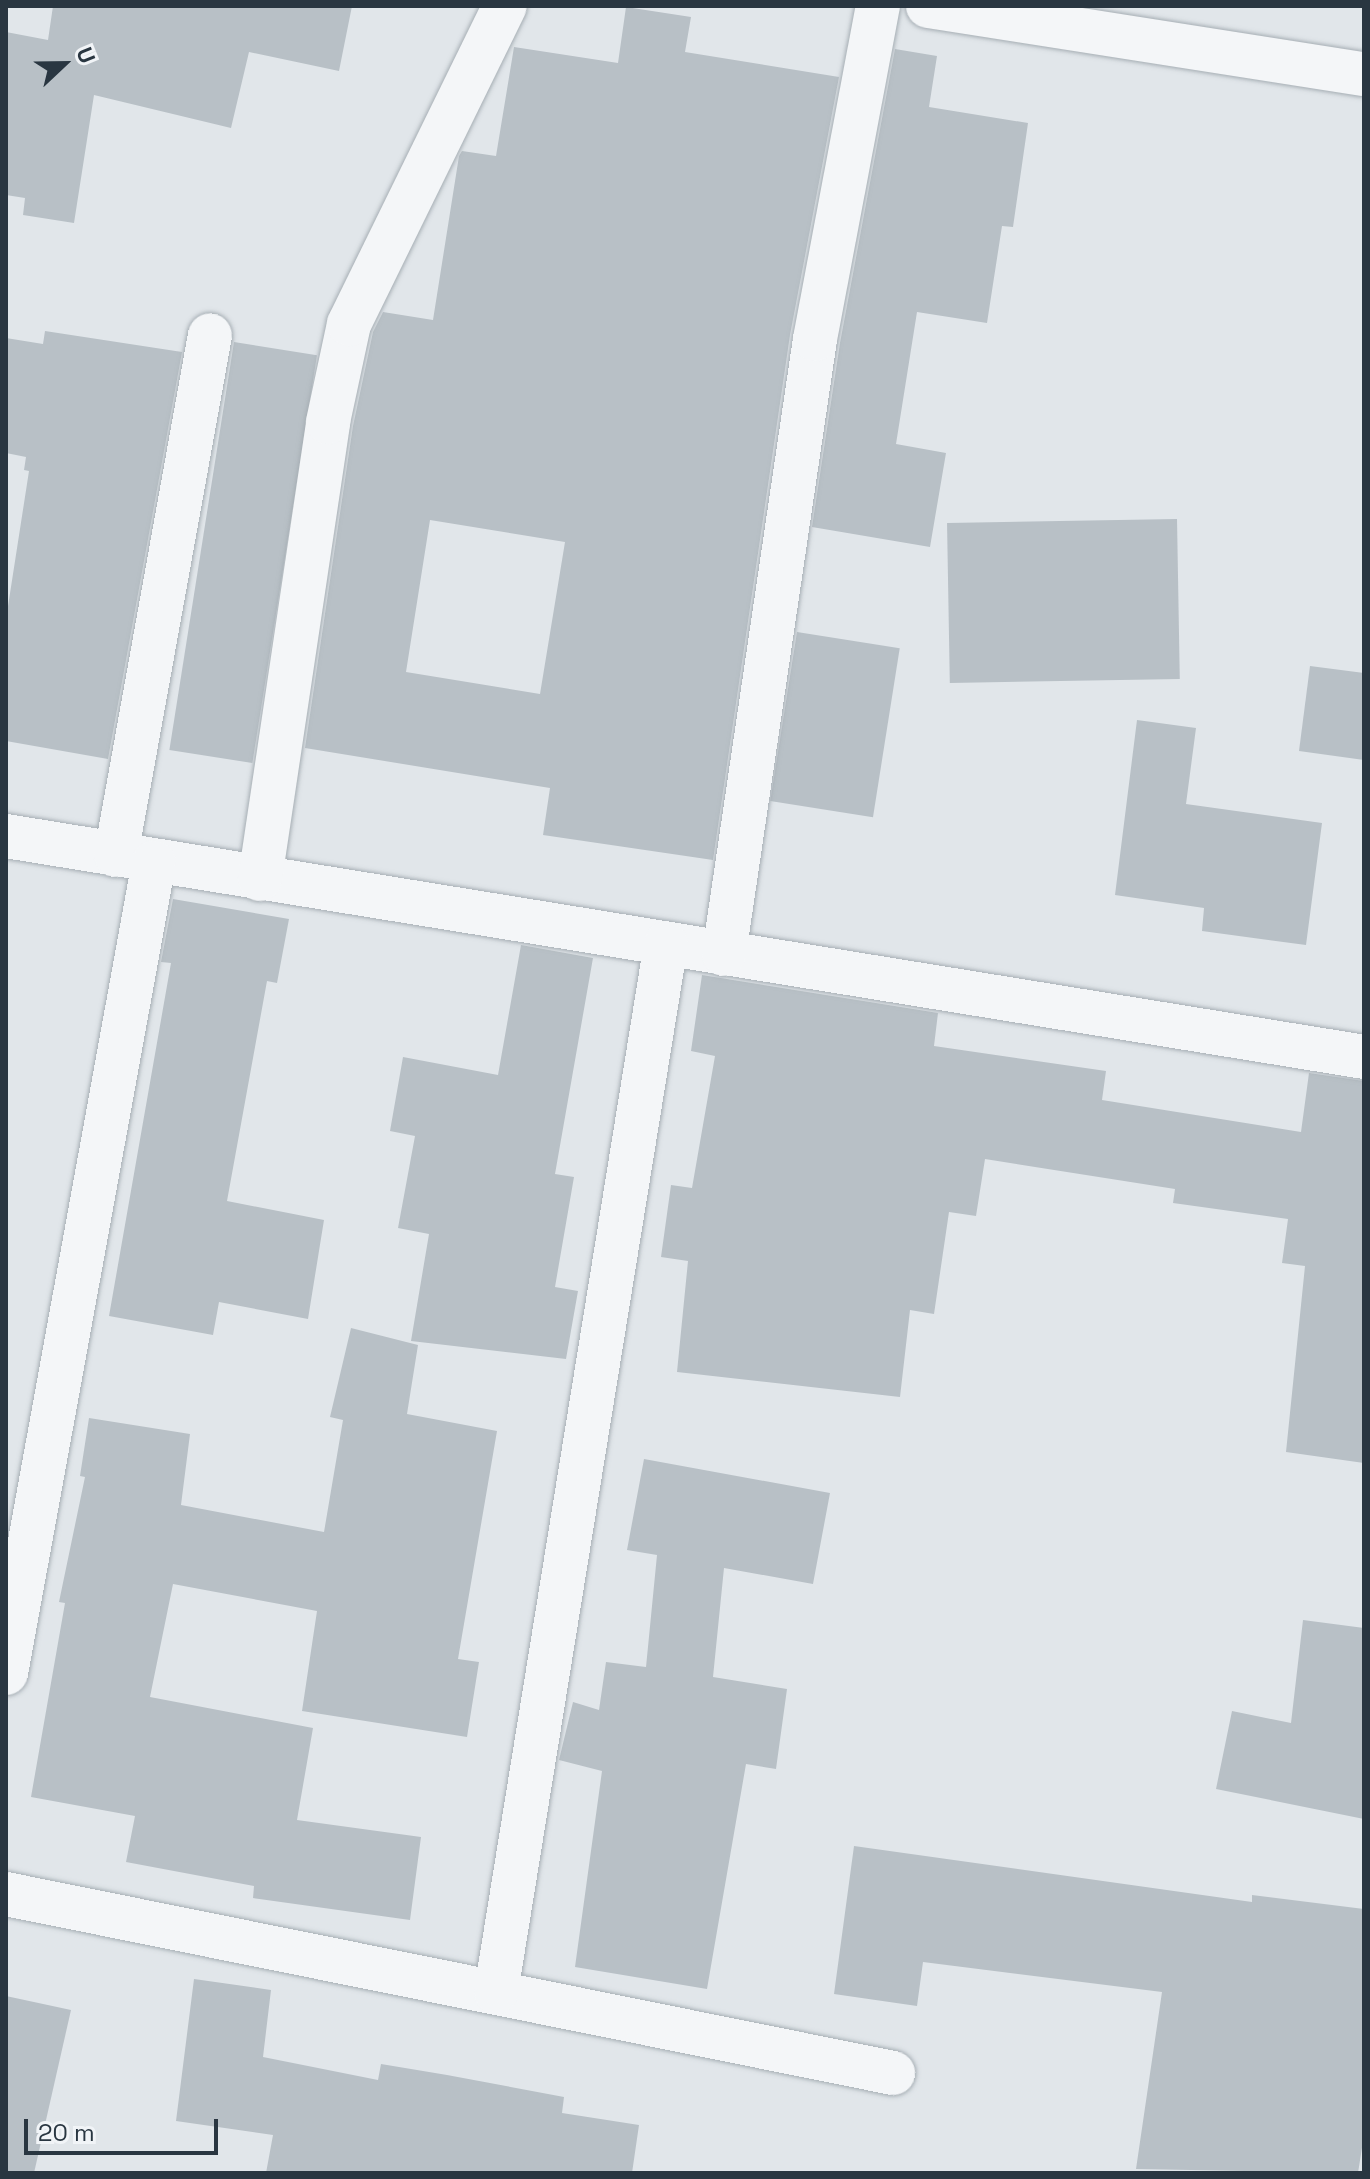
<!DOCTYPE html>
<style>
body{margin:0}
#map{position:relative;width:1370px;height:2179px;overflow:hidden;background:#e1e6ea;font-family:"Space Grotesk",sans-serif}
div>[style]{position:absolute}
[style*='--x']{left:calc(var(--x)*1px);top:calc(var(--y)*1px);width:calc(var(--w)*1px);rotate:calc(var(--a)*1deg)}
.building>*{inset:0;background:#b8c0c6;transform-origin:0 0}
.roads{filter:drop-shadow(0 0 2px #a6aeb4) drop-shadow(0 0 2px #a6aeb4)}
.minor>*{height:44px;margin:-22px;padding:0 22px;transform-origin:22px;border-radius:22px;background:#f4f6f8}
span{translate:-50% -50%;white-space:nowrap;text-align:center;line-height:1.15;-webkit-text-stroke:8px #f1f4f7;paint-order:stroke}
.frame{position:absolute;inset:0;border:8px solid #293641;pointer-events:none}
.north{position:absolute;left:24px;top:24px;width:80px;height:80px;-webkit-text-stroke:6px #f1f4f7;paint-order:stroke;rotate:68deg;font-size:22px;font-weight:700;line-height:32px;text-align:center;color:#293641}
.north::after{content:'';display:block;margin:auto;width:28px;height:36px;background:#293641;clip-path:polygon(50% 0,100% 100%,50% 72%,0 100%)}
.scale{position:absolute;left:24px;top:2119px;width:194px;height:36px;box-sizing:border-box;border:4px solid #293641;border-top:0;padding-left:10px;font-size:24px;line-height:28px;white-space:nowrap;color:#293641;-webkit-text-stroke:6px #f1f4f7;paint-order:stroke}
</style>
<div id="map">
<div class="building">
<div style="clip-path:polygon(53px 6px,352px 6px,339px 71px,249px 52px,231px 128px,94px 95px,74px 223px,23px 215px,25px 198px,6px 195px,6px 32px,48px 40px)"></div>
<div style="clip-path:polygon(evenodd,626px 7px,691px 17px,685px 52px,839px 77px,790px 335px,713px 860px,543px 835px,550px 788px,305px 748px,353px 426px,373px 332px,383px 312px,433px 320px,459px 156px,462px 151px,496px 156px,514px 47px,618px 63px,626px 7px,430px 520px,565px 542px,540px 694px,406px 672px,430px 520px)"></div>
<div style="clip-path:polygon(895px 49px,937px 56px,929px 107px,1028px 123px,1013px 227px,1002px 226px,987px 323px,917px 312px,896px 444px,946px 453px,930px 547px,812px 527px,840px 343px)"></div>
<div style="clip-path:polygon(45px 331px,182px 352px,108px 759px,6px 741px,6px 619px,29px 471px,24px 470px,26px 457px,6px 453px,6px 338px,43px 344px)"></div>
<div style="left:234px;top:342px;width:84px;height:413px;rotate:9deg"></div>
<div style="left:1177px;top:519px;width:160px;height:230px;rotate:89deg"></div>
<div style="left:797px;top:632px;width:104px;height:171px;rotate:9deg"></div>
<div style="clip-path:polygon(1310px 666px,1364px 673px,1364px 760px,1299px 751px)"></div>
<div style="clip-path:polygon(1137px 720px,1196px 728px,1186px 804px,1322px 823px,1306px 945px,1202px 931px,1204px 908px,1115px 895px)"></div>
<div style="clip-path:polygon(173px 899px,289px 919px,277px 983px,267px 981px,227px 1201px,324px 1220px,308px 1319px,219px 1302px,213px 1335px,109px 1316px,171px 963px,161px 962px)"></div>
<div style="clip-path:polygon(521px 945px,593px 958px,555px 1174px,574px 1177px,555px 1287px,578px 1291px,566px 1359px,411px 1341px,429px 1234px,398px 1228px,415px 1136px,390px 1131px,403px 1057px,498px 1075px)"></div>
<div style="clip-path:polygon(702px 975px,938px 1013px,934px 1046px,1106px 1071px,1102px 1100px,1301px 1132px,1309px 1073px,1364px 1081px,1364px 1463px,1286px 1452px,1305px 1266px,1282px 1263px,1288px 1219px,1173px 1203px,1175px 1189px,985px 1159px,976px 1216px,949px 1212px,934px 1314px,910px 1310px,900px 1397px,677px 1372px,688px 1261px,661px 1257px,671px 1185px,692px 1188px,715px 1056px,691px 1051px)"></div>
<div style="clip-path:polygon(351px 1328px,418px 1345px,407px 1414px,497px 1431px,458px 1659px,479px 1662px,467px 1737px,302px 1711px,317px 1611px,173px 1584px,150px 1697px,313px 1728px,297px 1820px,421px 1837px,410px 1920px,253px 1898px,254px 1886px,126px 1862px,135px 1816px,31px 1797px,65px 1603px,59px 1602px,85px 1477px,80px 1476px,89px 1418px,190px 1434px,181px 1505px,324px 1532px,343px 1420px,330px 1417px)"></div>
<div style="clip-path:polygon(644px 1459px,830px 1493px,813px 1584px,724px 1568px,713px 1677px,787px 1689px,776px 1769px,746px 1764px,707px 1989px,575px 1967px,602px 1771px,559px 1760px,573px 1702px,599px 1710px,606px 1662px,646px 1667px,657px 1555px,627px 1550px)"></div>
<div style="clip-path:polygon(1303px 1620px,1364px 1628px,1364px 1819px,1216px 1789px,1232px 1711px,1291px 1723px)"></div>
<div style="clip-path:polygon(854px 1846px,1252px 1902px,1252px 1895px,1364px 1909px,1364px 2135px,1358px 2173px,1136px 2169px,1162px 1992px,923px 1962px,917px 2006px,834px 1994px)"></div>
<div style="clip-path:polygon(194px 1979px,271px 1990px,263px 2057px,378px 2080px,381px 2064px,447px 2075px,564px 2097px,562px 2113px,639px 2125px,632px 2173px,266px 2173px,273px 2135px,176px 2121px)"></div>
<div style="clip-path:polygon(6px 1996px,71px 2010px,34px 2173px,6px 2173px)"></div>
</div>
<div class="roads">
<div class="minor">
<div style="--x:928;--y:6;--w:441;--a:8.9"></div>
<div style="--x:6;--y:836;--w:1376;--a:9.24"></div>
<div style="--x:116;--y:855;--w:528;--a:-79.75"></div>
<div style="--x:260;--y:879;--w:462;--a:-81.5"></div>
<div style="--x:328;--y:422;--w:100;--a:-77.9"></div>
<div style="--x:349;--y:324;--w:354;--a:-63.9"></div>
<div style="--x:724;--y:954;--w:622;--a:-81.58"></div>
<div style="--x:815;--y:339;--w:339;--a:-79.3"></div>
<div style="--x:6;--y:1673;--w:824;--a:-79.66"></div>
<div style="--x:6;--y:1894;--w:905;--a:11.41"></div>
<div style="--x:496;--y:1992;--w:1062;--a:-80.79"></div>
</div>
</div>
<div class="frame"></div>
<div class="north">U</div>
<div class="scale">20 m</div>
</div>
